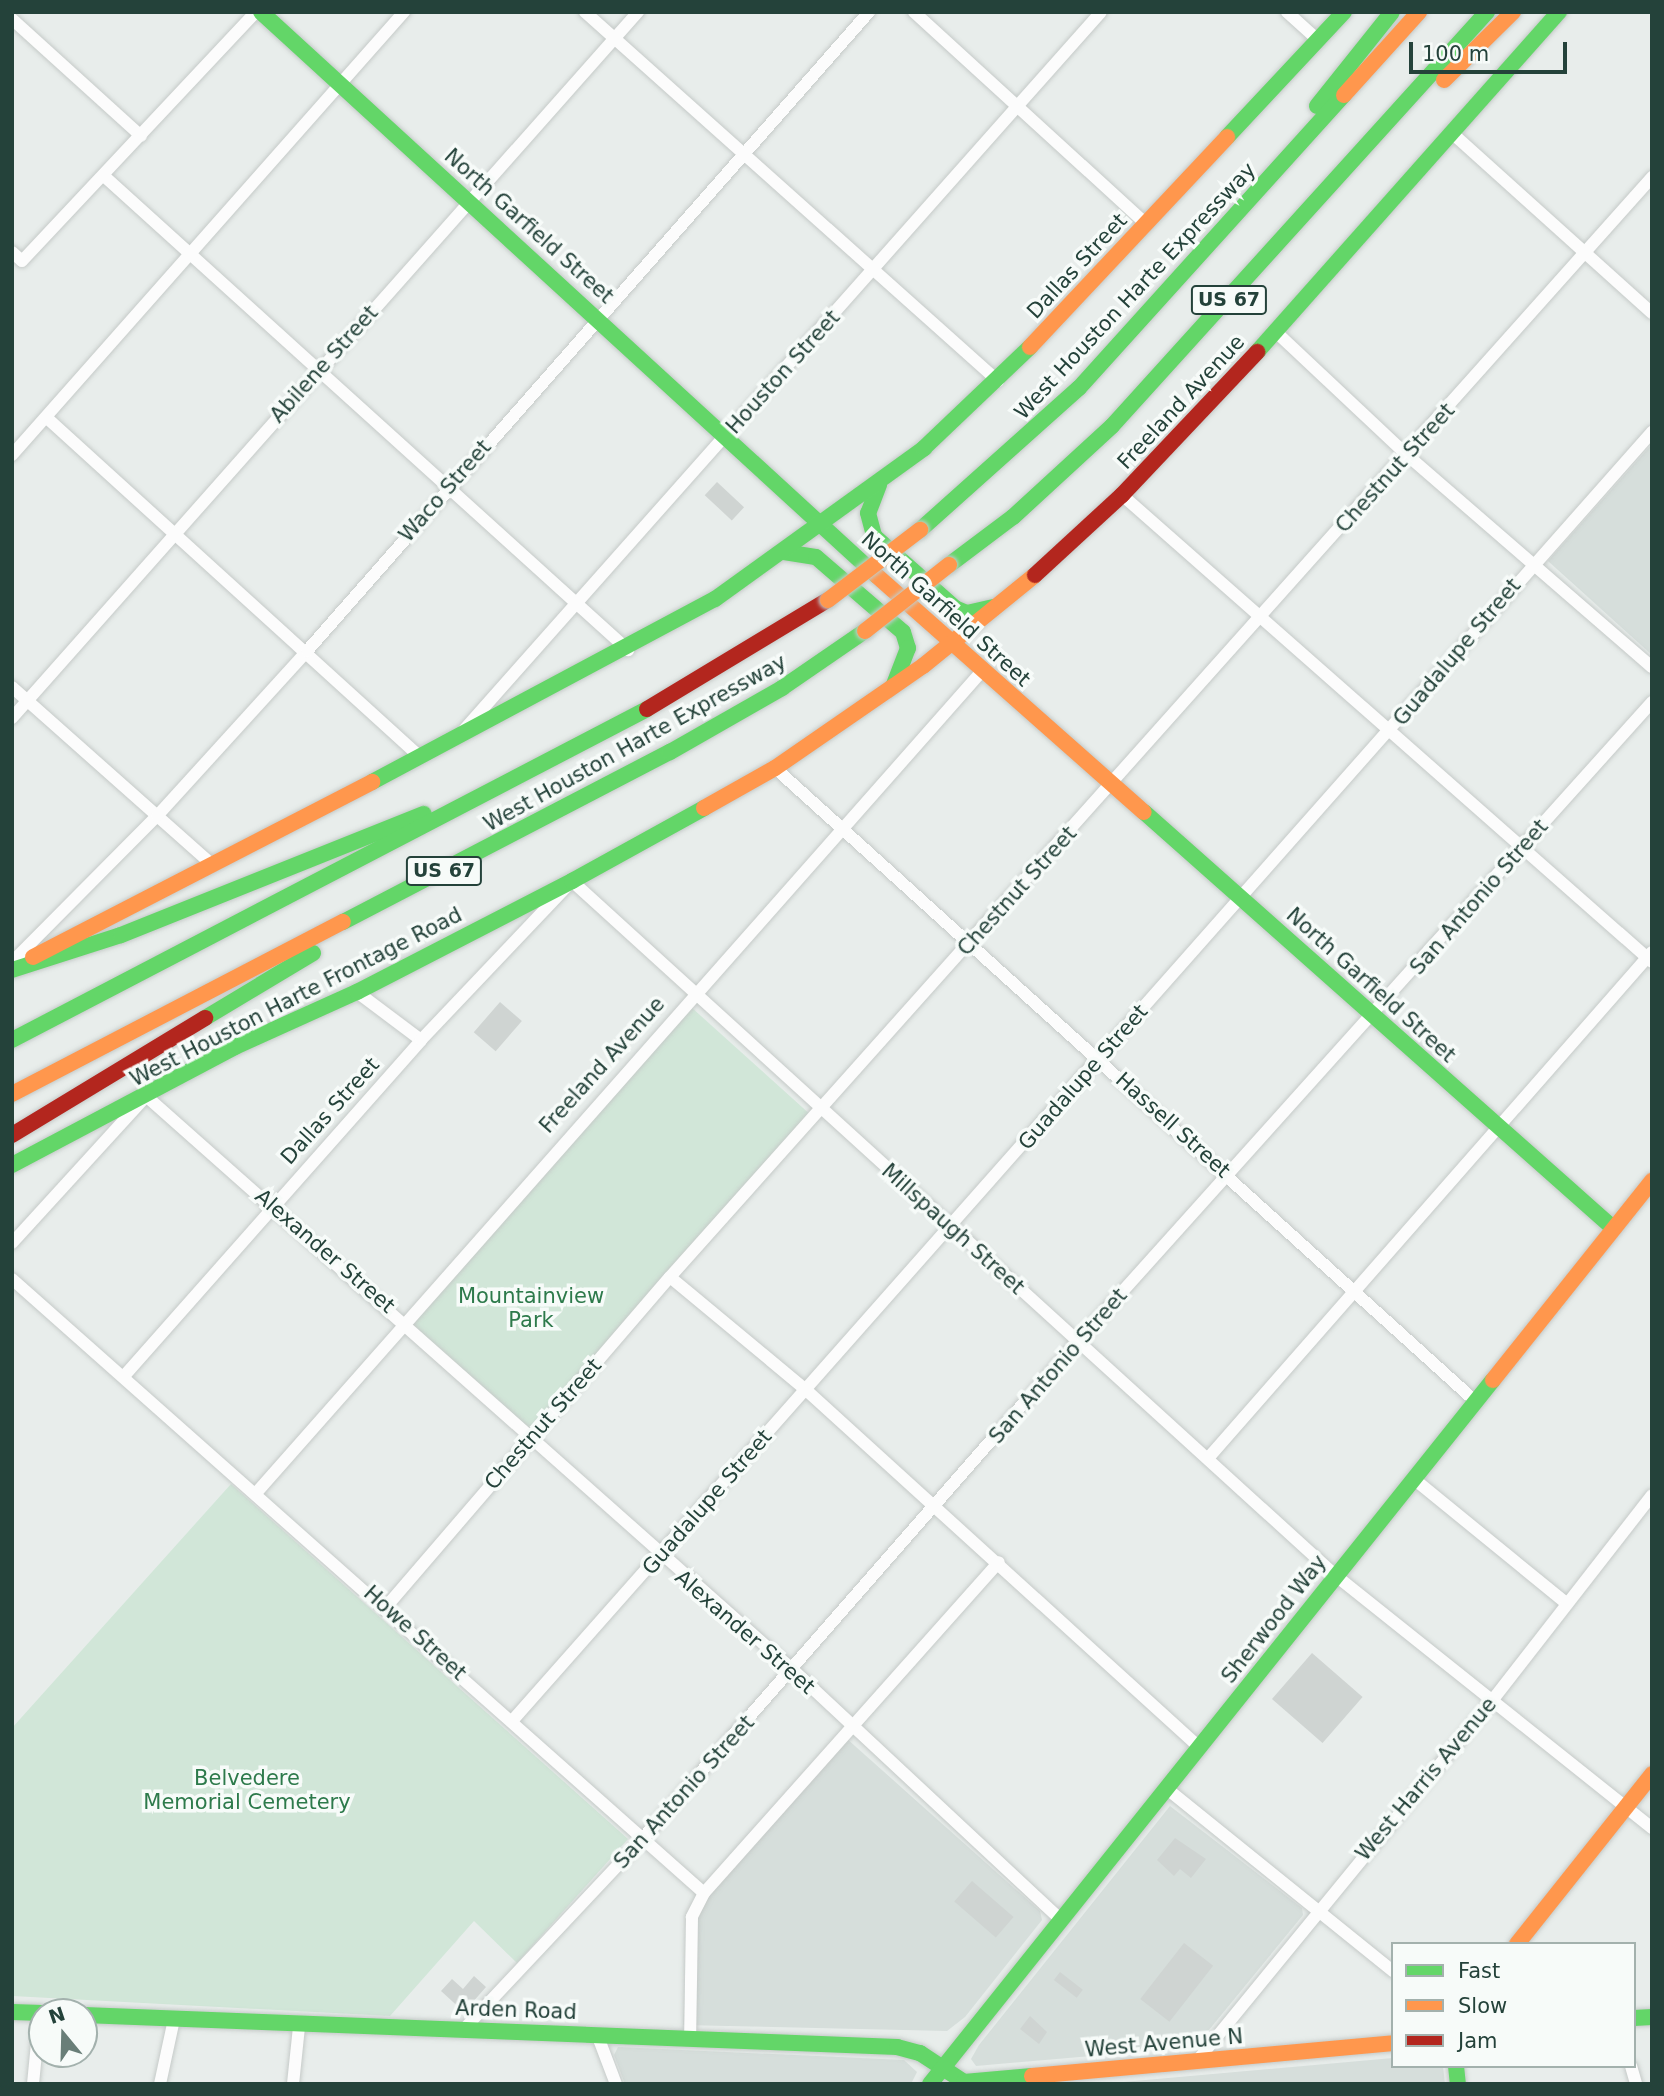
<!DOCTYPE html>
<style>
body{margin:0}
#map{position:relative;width:1664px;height:2096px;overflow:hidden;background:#e8edeb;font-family:"DejaVu Sans",sans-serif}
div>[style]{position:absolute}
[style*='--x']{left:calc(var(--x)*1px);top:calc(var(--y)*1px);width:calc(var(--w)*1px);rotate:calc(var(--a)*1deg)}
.built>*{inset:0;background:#d6dedb}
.green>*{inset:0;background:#d1e6d8;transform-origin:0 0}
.building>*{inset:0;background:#cfd4d2;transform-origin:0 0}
.roads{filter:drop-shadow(0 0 2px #c5cac8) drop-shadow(0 0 2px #c5cac8)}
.street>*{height:12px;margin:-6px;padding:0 6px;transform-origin:6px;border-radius:6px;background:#fcfcfc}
.fast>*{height:16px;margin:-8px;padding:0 8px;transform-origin:8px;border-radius:8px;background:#63d668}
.slow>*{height:16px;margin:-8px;padding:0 8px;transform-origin:8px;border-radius:8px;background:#ff974d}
.jam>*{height:16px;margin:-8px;padding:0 8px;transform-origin:8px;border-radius:8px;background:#b3261e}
.bridges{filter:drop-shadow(0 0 2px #c3ccc9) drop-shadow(0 0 2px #c3ccc9)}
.slow-bridge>*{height:16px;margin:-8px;padding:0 8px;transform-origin:8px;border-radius:8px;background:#ff974d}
span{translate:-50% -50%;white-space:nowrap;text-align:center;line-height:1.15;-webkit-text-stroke:7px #f7fbf9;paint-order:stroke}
.shield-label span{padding:2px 5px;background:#f7fbf9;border:2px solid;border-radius:5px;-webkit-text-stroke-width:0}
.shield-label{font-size:19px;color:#24423a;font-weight:700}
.street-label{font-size:21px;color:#24423a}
.park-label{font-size:21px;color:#2d7a4b}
.frame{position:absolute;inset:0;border:14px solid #24423a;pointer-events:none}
.legend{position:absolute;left:1391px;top:1942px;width:245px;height:126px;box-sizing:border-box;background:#f7fbf9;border:2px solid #a3b1ad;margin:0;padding:9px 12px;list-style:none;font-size:21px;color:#24423a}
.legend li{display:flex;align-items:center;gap:14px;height:35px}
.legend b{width:35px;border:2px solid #a3b1ad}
.north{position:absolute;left:28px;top:1998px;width:70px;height:70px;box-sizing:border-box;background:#f7fbf9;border:2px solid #a3b1ad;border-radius:50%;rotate:341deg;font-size:19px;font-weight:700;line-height:28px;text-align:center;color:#24423a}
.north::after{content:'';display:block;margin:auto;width:24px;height:32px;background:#697e78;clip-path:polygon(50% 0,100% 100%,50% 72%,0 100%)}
.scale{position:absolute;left:1409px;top:42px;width:158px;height:32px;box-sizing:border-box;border:4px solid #24423a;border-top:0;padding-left:9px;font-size:21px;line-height:24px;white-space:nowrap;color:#24423a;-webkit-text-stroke:5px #f7fbf9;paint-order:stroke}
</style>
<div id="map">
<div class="built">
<div style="clip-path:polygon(1652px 444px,1652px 655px,1548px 561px)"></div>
<div style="clip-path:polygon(846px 1738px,1040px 1911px,1042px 1920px,965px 2017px,947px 2031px,683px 2025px,688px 1916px)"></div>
<div style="clip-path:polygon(1170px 1806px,1302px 1908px,1303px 1915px,1195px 2047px,976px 2066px,971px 2059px,979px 2045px)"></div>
<div style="clip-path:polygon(618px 2047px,904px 2060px,917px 2072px,911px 2084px,625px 2084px,614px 2055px)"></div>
<div style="clip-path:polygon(1393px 2058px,1393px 2066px,1443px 2066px,1445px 2084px,1101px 2084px)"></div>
</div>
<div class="green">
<div style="left:691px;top:1007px;width:162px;height:422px;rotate:42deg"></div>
<div style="clip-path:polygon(231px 1484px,628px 1839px,517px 1963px,474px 1921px,390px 2016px,12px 1996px,12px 1728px)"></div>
</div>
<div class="building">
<div style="left:717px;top:482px;width:37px;height:18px;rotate:43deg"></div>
<div style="left:500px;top:1002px;width:29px;height:40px;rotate:41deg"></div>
<div style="left:1312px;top:1653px;width:67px;height:61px;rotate:41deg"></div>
<div style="clip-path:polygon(1175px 1838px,1206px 1859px,1191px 1878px,1180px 1869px,1174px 1876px,1157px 1860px)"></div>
<div style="left:972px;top:1881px;width:55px;height:27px;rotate:41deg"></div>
<div style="left:1184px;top:1943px;width:37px;height:71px;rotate:38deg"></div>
<div style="left:1060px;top:1972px;width:29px;height:10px;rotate:38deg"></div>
<div style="clip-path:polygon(474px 1976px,486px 1987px,464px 2012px,441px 1991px,452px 1979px,463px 1989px)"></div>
<div style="clip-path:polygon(1030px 2016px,1047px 2032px,1039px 2044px,1020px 2029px)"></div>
</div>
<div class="roads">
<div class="street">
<div style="--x:585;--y:12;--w:554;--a:41.78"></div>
<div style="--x:914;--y:12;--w:314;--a:42.4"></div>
<div style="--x:1287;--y:12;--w:43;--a:42.2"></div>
<div style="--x:12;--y:19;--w:174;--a:42.2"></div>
<div style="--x:1452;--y:133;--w:269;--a:42"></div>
<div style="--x:104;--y:176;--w:707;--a:42.13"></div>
<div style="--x:12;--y:252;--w:13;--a:42"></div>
<div style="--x:22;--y:261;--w:342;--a:-46.8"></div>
<div style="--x:1276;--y:332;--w:180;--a:43.2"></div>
<div style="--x:1407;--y:455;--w:324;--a:40.9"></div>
<div style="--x:47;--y:418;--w:503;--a:42.26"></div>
<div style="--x:12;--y:455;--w:592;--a:-48.5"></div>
<div style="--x:1122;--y:495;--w:706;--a:41.38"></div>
<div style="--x:12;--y:687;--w:264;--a:41.6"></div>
<div style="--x:12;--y:718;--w:944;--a:-48.44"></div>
<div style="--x:463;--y:731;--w:961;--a:-48.42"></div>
<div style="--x:775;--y:768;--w:944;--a:42.12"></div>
<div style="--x:12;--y:962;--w:206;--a:-45.2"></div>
<div style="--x:157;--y:816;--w:223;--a:-47.7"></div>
<div style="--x:307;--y:651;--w:851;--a:-48.67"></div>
<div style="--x:357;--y:992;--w:80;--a:36.9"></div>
<div style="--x:12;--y:1243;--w:199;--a:-47.6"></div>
<div style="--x:146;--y:1096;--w:865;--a:41.58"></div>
<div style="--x:793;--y:1670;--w:365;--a:43"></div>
<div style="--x:670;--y:1277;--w:175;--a:39.7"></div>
<div style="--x:805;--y:1389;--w:532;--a:42.26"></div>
<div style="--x:12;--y:1279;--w:925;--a:41.58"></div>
<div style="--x:704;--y:1893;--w:27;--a:117"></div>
<div style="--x:692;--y:1917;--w:121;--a:90.9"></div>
<div style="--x:125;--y:1375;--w:447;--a:-48.5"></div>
<div style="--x:421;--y:1040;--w:219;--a:-46.5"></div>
<div style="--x:572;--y:881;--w:1031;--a:42.29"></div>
<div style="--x:1335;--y:1575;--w:406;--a:38.6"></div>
<div style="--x:1210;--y:1456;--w:670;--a:-48.75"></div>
<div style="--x:1414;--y:1479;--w:195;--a:39.2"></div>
<div style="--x:257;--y:1492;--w:1097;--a:-48.55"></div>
<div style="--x:386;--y:1607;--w:435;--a:-49.3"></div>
<div style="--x:670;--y:1277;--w:1475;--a:-48.24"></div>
<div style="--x:512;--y:1721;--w:1721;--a:-48.51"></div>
<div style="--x:1166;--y:1788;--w:292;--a:38.9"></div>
<div style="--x:704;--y:1893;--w:443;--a:-48.3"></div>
<div style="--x:464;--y:2029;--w:263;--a:-46.8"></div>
<div style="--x:644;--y:1837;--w:659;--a:-48.81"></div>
<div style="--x:1078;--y:1341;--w:859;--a:-48.07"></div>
<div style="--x:597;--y:2034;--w:53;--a:69.2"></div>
<div style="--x:1197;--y:2061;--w:464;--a:-50.7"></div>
<div style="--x:1491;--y:1702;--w:262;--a:-52.1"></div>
<div style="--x:1631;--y:2066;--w:19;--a:74"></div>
<div style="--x:33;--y:2084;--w:71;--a:-84.4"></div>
<div style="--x:160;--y:2084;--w:66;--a:-77.8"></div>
<div style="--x:293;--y:2084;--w:57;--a:-84"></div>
</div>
<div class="fast">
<div style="--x:261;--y:12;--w:835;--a:42.48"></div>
<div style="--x:1317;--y:106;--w:120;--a:-51.4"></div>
<div style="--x:1227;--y:137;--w:171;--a:-46.9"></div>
<div style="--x:1257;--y:352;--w:455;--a:-48.4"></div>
<div style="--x:879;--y:485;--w:30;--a:111"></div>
<div style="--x:868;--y:513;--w:24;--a:75"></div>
<div style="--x:874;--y:536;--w:108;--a:41.6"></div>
<div style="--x:955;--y:608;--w:13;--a:23"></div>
<div style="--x:967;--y:613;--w:27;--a:-13"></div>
<div style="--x:920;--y:530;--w:213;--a:-41.8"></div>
<div style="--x:1079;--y:388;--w:395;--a:-47.9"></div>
<div style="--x:784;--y:552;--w:32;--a:9"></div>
<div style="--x:816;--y:557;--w:115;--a:40.8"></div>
<div style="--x:903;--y:632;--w:17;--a:73"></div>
<div style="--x:908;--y:648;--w:39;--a:111"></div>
<div style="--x:949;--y:565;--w:80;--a:-36.9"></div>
<div style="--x:1013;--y:517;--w:134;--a:-42.6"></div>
<div style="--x:1112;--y:426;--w:559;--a:-47.83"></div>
<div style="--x:372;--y:782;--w:389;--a:-28.1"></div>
<div style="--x:715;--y:599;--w:258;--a:-35.8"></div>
<div style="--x:924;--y:448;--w:146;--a:-43.6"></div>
<div style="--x:1144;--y:812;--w:627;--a:41.57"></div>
<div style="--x:343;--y:922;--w:369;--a:-27.5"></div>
<div style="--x:670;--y:752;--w:129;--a:-29.7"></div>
<div style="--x:782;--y:688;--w:101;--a:-34.5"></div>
<div style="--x:12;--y:970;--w:114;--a:-17.8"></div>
<div style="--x:121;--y:935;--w:326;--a:-21.8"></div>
<div style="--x:205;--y:1018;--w:126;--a:-31"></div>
<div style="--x:12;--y:1040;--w:716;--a:-27.53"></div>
<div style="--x:12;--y:1165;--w:252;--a:-27.9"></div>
<div style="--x:235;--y:1047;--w:134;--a:-24.3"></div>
<div style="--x:357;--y:992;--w:242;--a:-27.3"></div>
<div style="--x:572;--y:881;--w:151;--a:-28.9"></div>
<div style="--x:12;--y:2012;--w:30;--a:2"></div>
<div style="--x:84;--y:2015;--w:814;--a:2.25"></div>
<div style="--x:897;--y:2047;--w:24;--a:15"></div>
<div style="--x:920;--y:2053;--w:53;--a:33.4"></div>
<div style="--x:964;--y:2082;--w:68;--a:-5"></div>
<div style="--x:1634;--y:2018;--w:18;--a:-3"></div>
<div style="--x:1456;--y:2066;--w:18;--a:84"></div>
<div style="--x:930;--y:2084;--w:901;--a:-51.35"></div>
</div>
<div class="slow">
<div style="--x:1444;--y:80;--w:97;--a:-44.6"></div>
<div style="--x:1344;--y:95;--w:112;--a:-47.9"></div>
<div style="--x:1030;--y:347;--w:288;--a:-46.8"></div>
<div style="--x:877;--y:576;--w:356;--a:41.5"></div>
<div style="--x:704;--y:808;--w:81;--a:-29.4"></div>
<div style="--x:775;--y:768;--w:180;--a:-34.6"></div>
<div style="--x:923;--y:666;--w:144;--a:-39.1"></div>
<div style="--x:33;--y:957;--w:382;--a:-27.3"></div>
<div style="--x:12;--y:1094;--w:373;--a:-27.5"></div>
<div style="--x:1493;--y:1380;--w:255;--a:-51.4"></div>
<div style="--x:1517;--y:1944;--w:217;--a:-51.5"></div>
<div style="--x:1032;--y:2076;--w:363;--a:-5.2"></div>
</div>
<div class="jam">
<div style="--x:1035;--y:575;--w:118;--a:-42.6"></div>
<div style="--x:1122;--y:495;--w:197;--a:-46.6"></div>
<div style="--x:647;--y:709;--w:211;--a:-31.1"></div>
<div style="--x:12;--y:1135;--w:226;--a:-31.2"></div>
</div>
</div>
<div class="bridges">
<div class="slow-bridge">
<div style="--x:828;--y:600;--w:116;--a:-37.3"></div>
<div style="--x:865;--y:631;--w:107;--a:-38.2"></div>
</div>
</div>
<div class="shield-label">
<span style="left:1229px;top:300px">US 67</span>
<span style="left:444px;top:871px">US 67</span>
</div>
<div class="street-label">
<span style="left:529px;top:226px;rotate:42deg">North Garfield Street</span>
<span style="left:1077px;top:266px;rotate:-47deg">Dallas Street</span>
<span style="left:1135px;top:291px;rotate:-47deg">West Houston Harte Expressway</span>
<span style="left:324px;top:364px;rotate:-48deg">Abilene Street</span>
<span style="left:783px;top:372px;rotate:-48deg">Houston Street</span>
<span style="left:1181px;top:402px;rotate:-47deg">Freeland Avenue</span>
<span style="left:1395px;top:468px;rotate:-48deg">Chestnut Street</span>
<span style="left:445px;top:491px;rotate:-49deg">Waco Street</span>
<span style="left:946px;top:609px;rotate:42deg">North Garfield Street</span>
<span style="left:1457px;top:652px;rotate:-50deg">Guadalupe Street</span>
<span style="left:635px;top:743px;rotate:-29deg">West Houston Harte Expressway</span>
<span style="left:1017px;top:891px;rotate:-48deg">Chestnut Street</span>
<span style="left:1479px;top:897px;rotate:-49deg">San Antonio Street</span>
<span style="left:1371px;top:985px;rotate:42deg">North Garfield Street</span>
<span style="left:296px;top:997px;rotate:-27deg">West Houston Harte Frontage Road</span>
<span style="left:602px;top:1065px;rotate:-48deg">Freeland Avenue</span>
<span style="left:1083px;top:1077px;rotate:-49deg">Guadalupe Street</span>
<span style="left:330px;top:1111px;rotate:-48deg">Dallas Street</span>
<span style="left:1173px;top:1125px;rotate:42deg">Hassell Street</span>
<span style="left:953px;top:1229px;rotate:42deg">Millspaugh Street</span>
<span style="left:325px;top:1251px;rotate:41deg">Alexander Street</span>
<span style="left:1058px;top:1366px;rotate:-49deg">San Antonio Street</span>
<span style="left:543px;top:1424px;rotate:-49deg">Chestnut Street</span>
<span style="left:707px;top:1502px;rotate:-49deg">Guadalupe Street</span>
<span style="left:1274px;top:1619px;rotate:-52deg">Sherwood Way</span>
<span style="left:745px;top:1632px;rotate:41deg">Alexander Street</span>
<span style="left:415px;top:1633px;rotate:42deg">Howe Street</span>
<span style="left:1426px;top:1779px;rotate:-50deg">West Harris Avenue</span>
<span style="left:684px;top:1792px;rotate:-48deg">San Antonio Street</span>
<span style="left:516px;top:2010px;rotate:2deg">Arden Road</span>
<span style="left:1164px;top:2043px;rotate:-5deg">West Avenue N</span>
</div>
<div class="park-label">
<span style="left:531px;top:1308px">Mountainview<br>Park</span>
<span style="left:247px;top:1790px">Belvedere<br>Memorial Cemetery</span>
</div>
<div class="frame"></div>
<ul class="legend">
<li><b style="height:9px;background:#63d668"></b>Fast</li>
<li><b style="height:9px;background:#ff974d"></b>Slow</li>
<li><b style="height:9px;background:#b3261e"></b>Jam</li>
</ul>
<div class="north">N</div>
<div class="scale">100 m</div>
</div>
